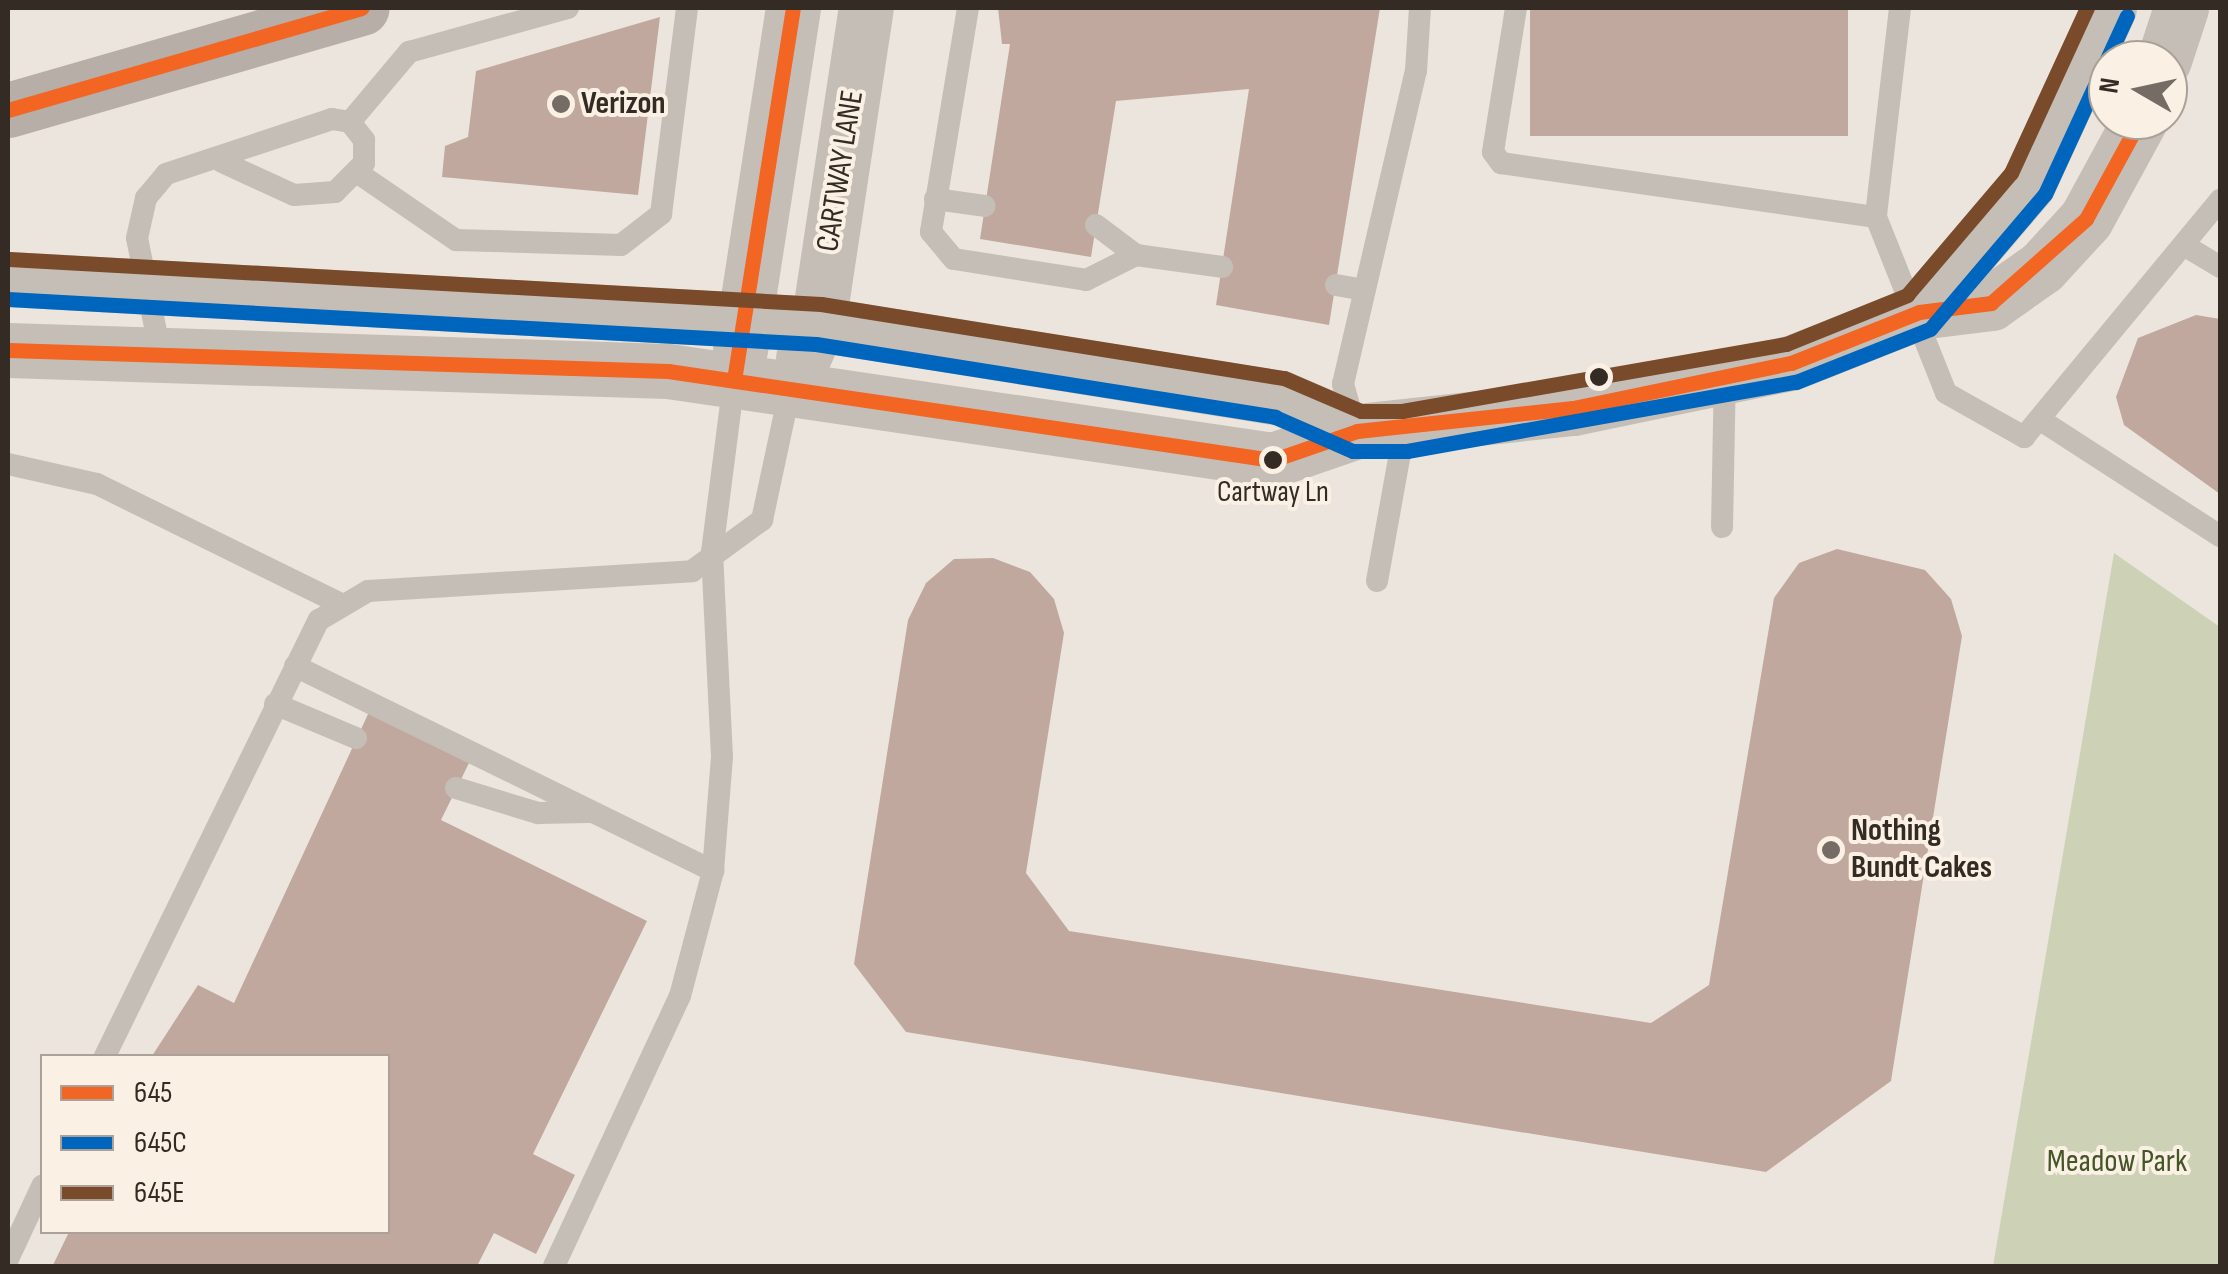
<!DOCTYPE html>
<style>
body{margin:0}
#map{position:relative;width:2228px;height:1274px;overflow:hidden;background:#ece5dd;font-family:"Sofia Sans Condensed",sans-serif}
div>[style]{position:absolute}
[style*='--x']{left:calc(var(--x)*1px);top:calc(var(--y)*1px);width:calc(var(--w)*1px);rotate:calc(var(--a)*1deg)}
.green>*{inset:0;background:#cdd2b6}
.building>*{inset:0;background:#c1a89e;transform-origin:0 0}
.service>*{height:22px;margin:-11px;padding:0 11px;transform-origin:11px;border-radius:11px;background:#c5beb7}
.tertiary>*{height:55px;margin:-27.5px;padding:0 27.5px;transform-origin:27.5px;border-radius:27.5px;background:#c5beb7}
.secondary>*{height:55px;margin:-27.5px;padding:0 27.5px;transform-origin:27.5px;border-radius:27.5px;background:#b6aea7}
.bus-1>*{height:15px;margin:-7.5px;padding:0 7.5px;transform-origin:7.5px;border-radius:7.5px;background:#f26522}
.bus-2>*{height:15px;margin:-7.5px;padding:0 7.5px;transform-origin:7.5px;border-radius:7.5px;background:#0065bd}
.bus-3>*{height:15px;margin:-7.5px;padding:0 7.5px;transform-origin:7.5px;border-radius:7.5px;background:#7a4b2a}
.dots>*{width:28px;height:28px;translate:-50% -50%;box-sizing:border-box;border:5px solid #faf0e4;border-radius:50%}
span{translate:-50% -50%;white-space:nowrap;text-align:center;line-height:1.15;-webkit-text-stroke:8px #faf0e4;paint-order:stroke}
.bus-label{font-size:30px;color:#352b25}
.poi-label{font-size:32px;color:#352b25;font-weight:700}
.left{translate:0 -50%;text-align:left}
.street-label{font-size:32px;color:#352b25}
.park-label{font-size:32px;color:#445528}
.frame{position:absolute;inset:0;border:10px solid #352b25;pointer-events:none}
.legend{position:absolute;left:40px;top:1054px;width:350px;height:180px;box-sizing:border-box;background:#faf0e4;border:2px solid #aba198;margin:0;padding:12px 18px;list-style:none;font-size:30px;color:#352b25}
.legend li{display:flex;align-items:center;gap:20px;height:50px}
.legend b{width:50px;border:2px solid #aba198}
.north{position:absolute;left:2088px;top:40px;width:100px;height:100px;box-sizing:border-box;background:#faf0e4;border:2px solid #aba198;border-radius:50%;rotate:279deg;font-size:28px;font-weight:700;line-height:40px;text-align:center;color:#352b25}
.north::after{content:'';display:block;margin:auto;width:35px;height:45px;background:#756c65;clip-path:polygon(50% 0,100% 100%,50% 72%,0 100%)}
</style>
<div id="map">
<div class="green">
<div style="clip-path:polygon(2114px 553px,2220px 627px,2220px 1266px,1993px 1266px)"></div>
</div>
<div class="building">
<div style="clip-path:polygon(998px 8px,1380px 8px,1329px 325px,1216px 305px,1249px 89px,1116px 101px,1091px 257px,980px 239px,1010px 44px,1002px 44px)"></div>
<div style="left:1530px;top:8px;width:318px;height:128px"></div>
<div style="clip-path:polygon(660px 17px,638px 195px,442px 177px,445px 146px,468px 137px,476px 71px)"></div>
<div style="clip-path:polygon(2196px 315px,2220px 319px,2220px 494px,2124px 425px,2116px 397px,2138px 338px)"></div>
<div style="clip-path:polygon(1837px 549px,1925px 570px,1951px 599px,1962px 636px,1891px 1081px,1766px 1172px,906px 1032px,854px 964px,908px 620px,926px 583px,954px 559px,993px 558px,1030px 572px,1054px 599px,1064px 633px,1026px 873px,1069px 931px,1651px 1023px,1709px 985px,1774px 598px,1799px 563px)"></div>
<div style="clip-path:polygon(369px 712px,470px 761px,441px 820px,647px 921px,533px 1154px,575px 1175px,536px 1254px,494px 1233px,477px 1266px,53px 1265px,69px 1232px,388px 1232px,388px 1056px,152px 1056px,198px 985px,234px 1003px)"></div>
</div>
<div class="service">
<div style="--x:968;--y:8;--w:227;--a:99.4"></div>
<div style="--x:931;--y:232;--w:35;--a:50"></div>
<div style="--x:954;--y:259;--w:134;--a:9"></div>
<div style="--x:1086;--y:280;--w:56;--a:-26.6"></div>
<div style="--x:1136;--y:255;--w:87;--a:7.9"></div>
<div style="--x:1516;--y:8;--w:146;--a:99.1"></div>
<div style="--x:1493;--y:152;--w:14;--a:54"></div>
<div style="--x:1501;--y:163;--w:379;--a:8.2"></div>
<div style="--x:1900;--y:8;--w:210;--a:96.6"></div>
<div style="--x:1876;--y:217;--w:189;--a:68.3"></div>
<div style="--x:1946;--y:393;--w:90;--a:29.4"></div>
<div style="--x:2024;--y:437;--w:308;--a:-50.4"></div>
<div style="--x:350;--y:122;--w:92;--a:-49.9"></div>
<div style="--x:409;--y:52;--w:165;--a:-15.5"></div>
<div style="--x:358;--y:173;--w:119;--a:34.4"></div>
<div style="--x:456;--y:240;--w:165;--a:1.7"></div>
<div style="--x:621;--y:245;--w:51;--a:-37.8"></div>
<div style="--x:661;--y:214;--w:208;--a:-82.8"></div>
<div style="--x:935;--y:199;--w:50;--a:8"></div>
<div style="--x:1096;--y:225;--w:50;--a:36.9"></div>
<div style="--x:2187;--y:247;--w:39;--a:31"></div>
<div style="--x:1336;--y:285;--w:29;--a:10"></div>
<div style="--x:161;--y:356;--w:120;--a:-101.5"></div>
<div style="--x:137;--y:238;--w:41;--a:-77.3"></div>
<div style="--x:146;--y:198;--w:31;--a:-50"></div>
<div style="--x:166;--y:174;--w:175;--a:-18.3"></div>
<div style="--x:332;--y:119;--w:18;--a:9"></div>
<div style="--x:350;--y:122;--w:23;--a:52"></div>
<div style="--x:364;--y:140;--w:23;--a:90"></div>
<div style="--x:364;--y:163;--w:41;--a:135"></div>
<div style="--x:335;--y:192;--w:41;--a:175.8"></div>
<div style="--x:294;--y:195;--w:79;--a:-155.4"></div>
<div style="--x:2039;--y:419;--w:216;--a:32.9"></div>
<div style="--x:1354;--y:423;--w:41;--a:-105.8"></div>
<div style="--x:1343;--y:384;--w:321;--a:-76.9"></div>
<div style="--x:1416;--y:71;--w:63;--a:-86.4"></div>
<div style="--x:8;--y:464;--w:91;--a:12.7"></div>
<div style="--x:97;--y:484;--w:270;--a:26.2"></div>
<div style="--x:1722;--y:527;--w:150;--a:-88.9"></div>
<div style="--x:1377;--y:581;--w:152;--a:-79.8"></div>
<div style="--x:295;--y:666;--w:466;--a:26.1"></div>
<div style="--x:275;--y:704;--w:88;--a:22.8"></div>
<div style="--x:456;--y:788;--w:86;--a:17"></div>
<div style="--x:538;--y:813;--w:50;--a:-1.1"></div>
<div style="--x:105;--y:1056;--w:486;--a:-63.9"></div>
<div style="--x:319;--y:620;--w:57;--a:-30.6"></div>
<div style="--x:368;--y:591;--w:325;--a:-3.5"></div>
<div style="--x:692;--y:571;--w:87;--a:-36.1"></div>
<div style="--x:762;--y:520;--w:134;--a:-77.9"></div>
<div style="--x:8;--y:1259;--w:81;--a:-65"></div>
<div style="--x:554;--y:1266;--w:298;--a:-65"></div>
<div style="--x:680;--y:996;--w:129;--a:-75.2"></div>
<div style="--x:713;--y:871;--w:114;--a:-85.5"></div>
<div style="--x:722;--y:757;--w:205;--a:-92.8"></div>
<div style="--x:712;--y:552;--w:173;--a:-82.7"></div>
</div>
<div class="tertiary">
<div style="--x:2164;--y:60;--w:55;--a:-71.9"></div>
<div style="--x:8;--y:279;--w:811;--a:3.18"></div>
<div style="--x:818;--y:324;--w:469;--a:9.1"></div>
<div style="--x:1281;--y:398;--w:83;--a:23.5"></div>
<div style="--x:1919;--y:312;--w:73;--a:-7.1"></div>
<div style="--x:1991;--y:303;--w:62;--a:-35.2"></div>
<div style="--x:2042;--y:267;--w:65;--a:-47.5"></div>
<div style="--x:2086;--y:219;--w:113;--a:-61.4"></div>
<div style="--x:8;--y:350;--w:660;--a:1.82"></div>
<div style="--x:668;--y:371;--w:612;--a:8.37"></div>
<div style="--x:1273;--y:460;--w:89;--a:-19"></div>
<div style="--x:1357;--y:431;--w:217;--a:-6.1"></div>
<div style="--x:1573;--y:408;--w:223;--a:-11.7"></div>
<div style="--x:1791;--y:363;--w:138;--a:-21.7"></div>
<div style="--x:1919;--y:312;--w:168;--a:-49.6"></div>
<div style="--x:2028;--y:184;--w:194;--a:-65.3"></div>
<div style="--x:740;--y:350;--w:346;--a:-81.2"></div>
<div style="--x:803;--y:358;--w:37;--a:-66"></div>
<div style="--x:818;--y:324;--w:320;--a:-81.4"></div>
</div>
<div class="secondary">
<div style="--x:8;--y:110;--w:368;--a:-16.1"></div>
</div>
<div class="bus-1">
<div style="--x:8;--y:110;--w:368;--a:-16.1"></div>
<div style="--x:8;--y:350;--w:660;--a:1.82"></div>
<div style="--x:668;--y:371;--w:612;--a:8.37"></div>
<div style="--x:1273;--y:460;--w:89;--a:-19"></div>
<div style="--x:1357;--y:431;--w:217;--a:-6.1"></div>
<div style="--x:1573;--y:408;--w:223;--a:-11.7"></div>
<div style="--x:1791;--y:363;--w:138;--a:-21.7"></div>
<div style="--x:1919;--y:312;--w:73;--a:-7.1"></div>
<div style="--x:1991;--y:303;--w:127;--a:-41.5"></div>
<div style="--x:2086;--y:219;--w:113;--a:-61.4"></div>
<div style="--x:734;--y:380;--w:377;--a:-81"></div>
</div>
<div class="bus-2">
<div style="--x:8;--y:299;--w:809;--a:3.19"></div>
<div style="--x:816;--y:344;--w:465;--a:9"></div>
<div style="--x:1275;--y:417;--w:85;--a:23.6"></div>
<div style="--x:1353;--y:451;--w:54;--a:0"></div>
<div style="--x:1407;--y:451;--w:395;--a:-10.1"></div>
<div style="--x:1796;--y:382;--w:144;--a:-21.6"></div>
<div style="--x:1930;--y:329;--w:177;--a:-49.6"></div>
<div style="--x:2045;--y:194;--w:196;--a:-65.3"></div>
</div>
<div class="bus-3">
<div style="--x:9;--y:259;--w:813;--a:3.17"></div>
<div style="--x:821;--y:304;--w:469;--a:9.1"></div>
<div style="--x:1284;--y:378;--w:84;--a:23.2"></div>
<div style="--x:1361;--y:411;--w:41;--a:0"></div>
<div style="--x:1402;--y:411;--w:390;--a:-9.9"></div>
<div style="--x:1786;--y:344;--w:131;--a:-22"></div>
<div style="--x:1907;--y:295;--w:160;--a:-49.6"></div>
<div style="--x:2011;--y:173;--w:182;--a:-65.3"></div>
</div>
<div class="dots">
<div style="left:561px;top:104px;background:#756c65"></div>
<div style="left:1599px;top:377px;background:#352b25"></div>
<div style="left:1273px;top:460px;background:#352b25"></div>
<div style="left:1831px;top:850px;background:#756c65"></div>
</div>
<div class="bus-label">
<span style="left:1273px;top:492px">Cartway Ln</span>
</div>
<div class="poi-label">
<span class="left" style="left:581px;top:104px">Verizon</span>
<span class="left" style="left:1851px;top:850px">Nothing<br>Bundt Cakes</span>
</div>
<div class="street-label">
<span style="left:841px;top:171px;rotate:-81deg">CARTWAY LANE</span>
</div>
<div class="park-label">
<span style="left:2117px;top:1162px">Meadow Park</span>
</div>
<div class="frame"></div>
<ul class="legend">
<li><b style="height:12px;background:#f26522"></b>645</li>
<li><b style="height:12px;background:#0065bd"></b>645C</li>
<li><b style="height:12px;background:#7a4b2a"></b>645E</li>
</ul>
<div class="north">N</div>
</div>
